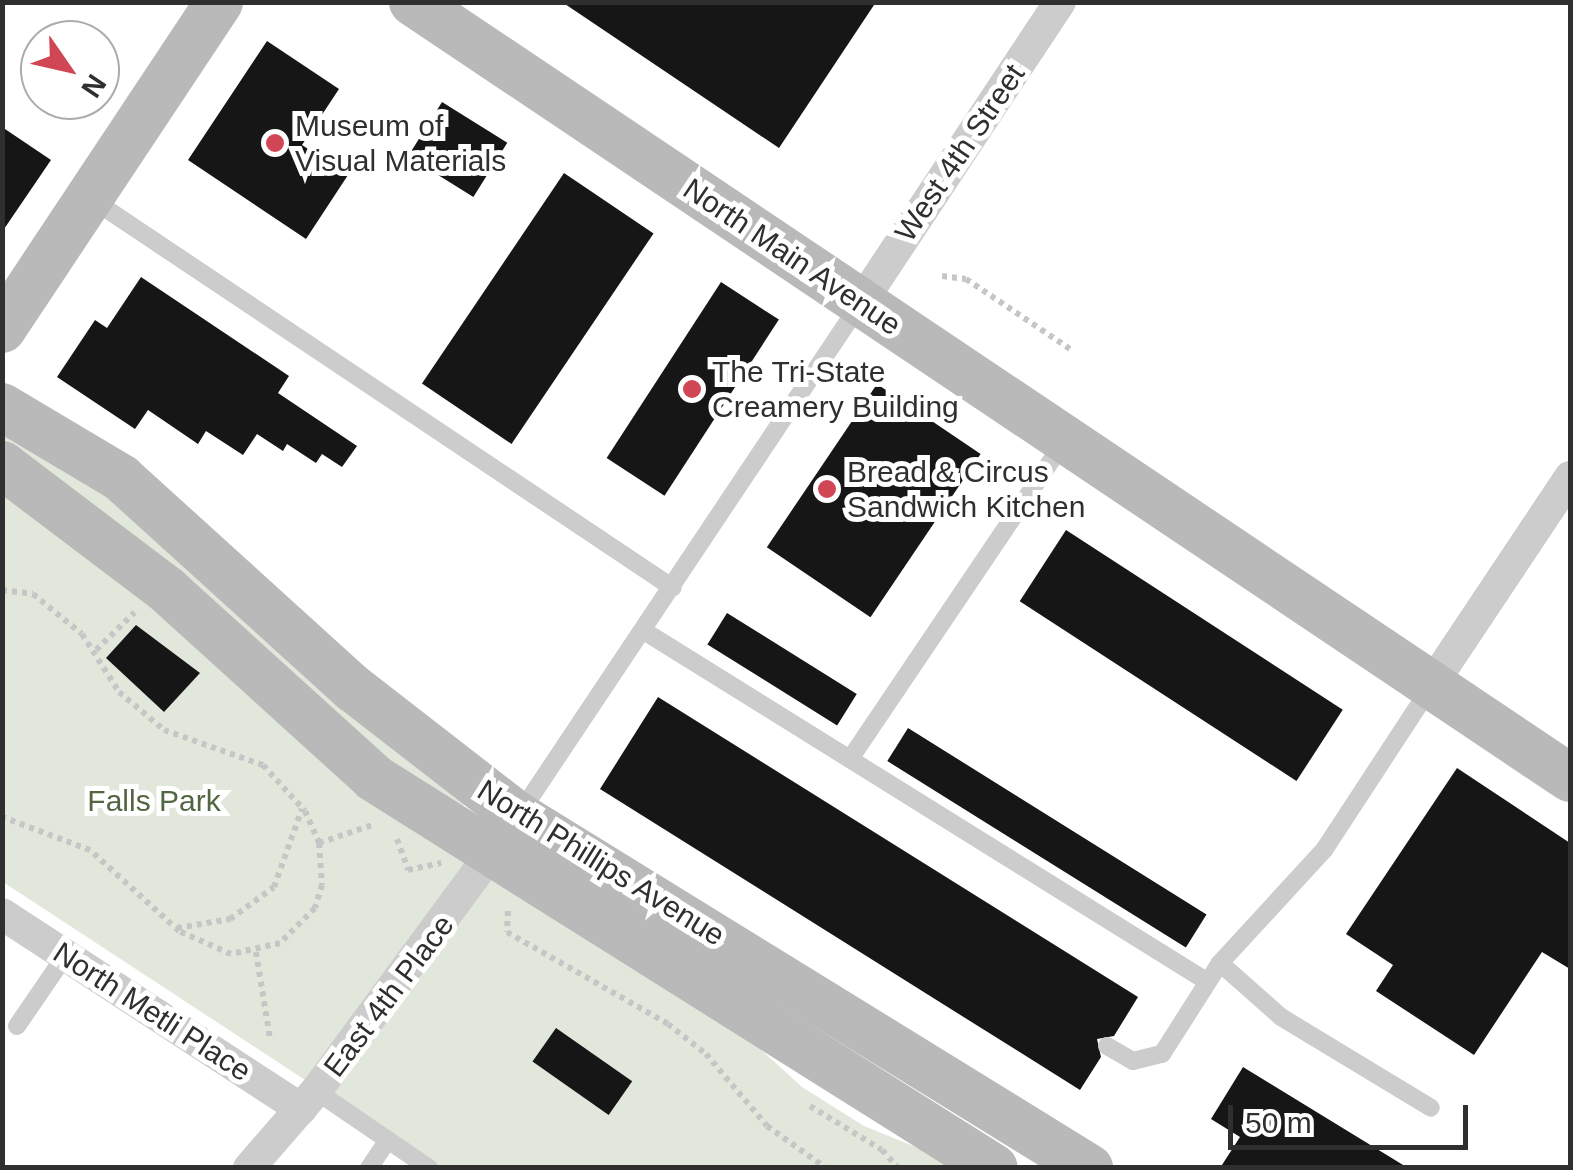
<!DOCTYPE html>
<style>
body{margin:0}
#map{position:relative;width:1573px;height:1170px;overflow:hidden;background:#fff;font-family:Helvetica,sans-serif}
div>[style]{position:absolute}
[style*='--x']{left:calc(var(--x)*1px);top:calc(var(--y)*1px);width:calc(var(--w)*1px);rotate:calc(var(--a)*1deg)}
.green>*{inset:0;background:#e2e7dc}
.building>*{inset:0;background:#161616;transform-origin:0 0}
.path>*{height:6px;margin-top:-3px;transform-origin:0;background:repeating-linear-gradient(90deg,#c6c6c6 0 5px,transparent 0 10px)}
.lane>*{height:18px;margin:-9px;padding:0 9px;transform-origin:9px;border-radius:9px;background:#ccc}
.street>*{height:32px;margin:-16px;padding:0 16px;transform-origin:16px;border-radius:16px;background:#ccc}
.secondary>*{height:48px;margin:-24px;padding:0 24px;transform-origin:24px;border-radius:24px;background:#b9b9b9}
.dots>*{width:28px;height:28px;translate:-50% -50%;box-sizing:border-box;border:5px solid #fff;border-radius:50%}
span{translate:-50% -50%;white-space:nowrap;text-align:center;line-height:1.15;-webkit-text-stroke:10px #fff;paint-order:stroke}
.poi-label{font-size:30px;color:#2f2f2f}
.left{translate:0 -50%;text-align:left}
.street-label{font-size:30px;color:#2f2f2f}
.park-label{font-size:30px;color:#546641}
.frame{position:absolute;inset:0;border:5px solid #2f2f2f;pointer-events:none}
.north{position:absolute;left:20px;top:20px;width:100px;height:100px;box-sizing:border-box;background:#fff;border:2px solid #acacac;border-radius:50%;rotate:124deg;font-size:28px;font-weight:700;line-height:40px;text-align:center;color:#2f2f2f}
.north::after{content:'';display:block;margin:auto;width:35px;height:45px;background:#d14655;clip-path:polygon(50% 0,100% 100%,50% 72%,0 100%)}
.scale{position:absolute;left:1228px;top:1105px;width:240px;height:45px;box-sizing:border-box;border:5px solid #2f2f2f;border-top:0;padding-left:12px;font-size:30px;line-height:35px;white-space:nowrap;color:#2f2f2f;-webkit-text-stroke:8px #fff;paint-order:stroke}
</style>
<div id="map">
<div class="green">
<div style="clip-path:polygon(6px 432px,103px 490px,464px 802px,463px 809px,453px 814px,3px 449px)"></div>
<div style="clip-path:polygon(3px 482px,735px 1026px,802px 1087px,864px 1126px,965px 1167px,438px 1167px,3px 882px)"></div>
</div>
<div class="building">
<div style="clip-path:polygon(562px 2px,876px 2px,779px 148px)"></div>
<div style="clip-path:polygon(267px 41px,339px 89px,302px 145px,348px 175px,306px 239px,188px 160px)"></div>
<div style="left:442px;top:102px;width:77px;height:64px;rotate:32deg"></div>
<div style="clip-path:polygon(2px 127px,51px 160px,2px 232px)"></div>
<div style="left:564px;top:173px;width:108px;height:254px;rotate:34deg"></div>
<div style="clip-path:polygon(141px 277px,289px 376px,278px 393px,357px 446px,342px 467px,322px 454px,316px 463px,287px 444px,283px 451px,257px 434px,243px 455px,206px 431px,198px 444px,148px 410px,135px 429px,57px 377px,95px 320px,107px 328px)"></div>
<div style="left:721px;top:282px;width:69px;height:210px;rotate:33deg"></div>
<div style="left:877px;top:384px;width:125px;height:197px;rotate:34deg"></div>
<div style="left:1066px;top:530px;width:330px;height:85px;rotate:33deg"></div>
<div style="left:727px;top:613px;width:153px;height:37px;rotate:32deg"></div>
<div style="clip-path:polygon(136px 625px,200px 673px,164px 712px,106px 658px)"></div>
<div style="clip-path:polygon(658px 697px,1138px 997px,1114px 1036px,1097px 1039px,1101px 1057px,1080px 1090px,600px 789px)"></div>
<div style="left:908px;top:728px;width:352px;height:39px;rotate:32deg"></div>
<div style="clip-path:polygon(1457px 768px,1570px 843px,1570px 969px,1542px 952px,1474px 1055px,1376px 991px,1393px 965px,1346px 934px)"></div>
<div style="left:556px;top:1028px;width:93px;height:41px;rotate:35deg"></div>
<div style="clip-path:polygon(1243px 1067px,1408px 1168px,1220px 1168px,1240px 1137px,1211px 1119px)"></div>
</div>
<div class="path">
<div style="--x:942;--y:276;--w:24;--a:7"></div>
<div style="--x:966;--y:279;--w:129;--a:33.9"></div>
<div style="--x:2;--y:590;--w:31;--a:7"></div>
<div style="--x:33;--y:594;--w:63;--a:39.2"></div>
<div style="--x:82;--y:634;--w:69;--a:57.5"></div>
<div style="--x:119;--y:692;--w:59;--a:40.2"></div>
<div style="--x:164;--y:730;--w:105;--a:19.5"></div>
<div style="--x:263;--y:765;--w:62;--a:47.6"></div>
<div style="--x:305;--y:811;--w:35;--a:66"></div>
<div style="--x:319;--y:843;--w:42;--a:85.9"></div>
<div style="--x:322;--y:885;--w:24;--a:107"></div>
<div style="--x:315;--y:908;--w:49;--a:135"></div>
<div style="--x:280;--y:943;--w:50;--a:167.3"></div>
<div style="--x:231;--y:954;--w:57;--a:-156.1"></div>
<div style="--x:179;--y:931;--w:120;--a:-137.7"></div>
<div style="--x:90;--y:850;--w:94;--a:-159.4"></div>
<div style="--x:96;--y:650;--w:54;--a:-44.3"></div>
<div style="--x:397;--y:839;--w:33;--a:70"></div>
<div style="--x:408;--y:870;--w:34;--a:-12"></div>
<div style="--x:319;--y:843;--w:59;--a:-18.7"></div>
<div style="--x:508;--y:911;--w:21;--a:93"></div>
<div style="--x:507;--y:932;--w:185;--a:29.7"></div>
<div style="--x:668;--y:1024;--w:48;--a:38.3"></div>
<div style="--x:706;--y:1054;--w:94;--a:49.7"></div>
<div style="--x:767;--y:1126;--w:72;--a:35.4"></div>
<div style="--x:177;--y:928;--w:54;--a:-9.6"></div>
<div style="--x:230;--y:919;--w:54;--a:-36"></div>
<div style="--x:274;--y:887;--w:83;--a:-70.3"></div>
<div style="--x:256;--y:952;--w:87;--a:80.8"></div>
<div style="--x:810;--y:1106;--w:84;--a:31.4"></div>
<div style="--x:882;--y:1150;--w:24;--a:48"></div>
</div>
<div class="lane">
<div style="--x:90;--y:198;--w:701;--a:33.78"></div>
<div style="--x:644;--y:631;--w:664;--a:31.9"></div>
<div style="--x:850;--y:759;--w:385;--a:-56"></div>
<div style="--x:518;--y:816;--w:614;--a:-56.28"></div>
<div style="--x:1220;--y:963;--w:81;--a:41.5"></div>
<div style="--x:1281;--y:1017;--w:175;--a:31.2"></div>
<div style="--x:17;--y:1026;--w:85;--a:-55.6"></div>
<div style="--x:1107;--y:1046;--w:30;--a:30"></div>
<div style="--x:1133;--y:1061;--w:30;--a:-14"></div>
<div style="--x:1162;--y:1054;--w:108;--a:-57.5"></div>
<div style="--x:1220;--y:963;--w:154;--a:-47.4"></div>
<div style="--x:1324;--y:850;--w:197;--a:-56.8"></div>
<div style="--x:316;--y:1091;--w:137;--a:34.3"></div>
<div style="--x:369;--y:1168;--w:34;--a:-56"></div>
</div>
<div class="street">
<div style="--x:860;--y:304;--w:362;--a:-56.5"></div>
<div style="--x:1432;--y:684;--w:249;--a:-56.3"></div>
<div style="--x:2;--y:914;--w:357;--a:33.1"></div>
<div style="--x:249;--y:1168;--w:102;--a:-49"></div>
<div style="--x:316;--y:1091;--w:318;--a:-53.6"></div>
</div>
<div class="secondary">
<div style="--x:413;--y:2;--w:1393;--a:33.85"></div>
<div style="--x:2;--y:329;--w:392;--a:-56.4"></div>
<div style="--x:2;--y:407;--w:139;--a:30.8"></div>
<div style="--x:121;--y:478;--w:314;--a:42.2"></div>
<div style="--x:354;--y:689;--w:207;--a:37.8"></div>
<div style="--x:518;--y:816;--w:671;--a:31.65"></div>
<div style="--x:2;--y:465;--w:207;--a:37.1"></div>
<div style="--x:167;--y:590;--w:280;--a:42.2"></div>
<div style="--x:374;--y:778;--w:732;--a:32.17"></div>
</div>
<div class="dots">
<div style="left:275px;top:143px;background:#d14655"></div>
<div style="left:692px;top:389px;background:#d14655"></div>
<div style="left:827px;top:489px;background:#d14655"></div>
</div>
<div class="poi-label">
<span class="left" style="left:295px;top:143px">Museum of<br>Visual Materials</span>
<span class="left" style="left:712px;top:389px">The Tri-State<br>Creamery Building</span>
<span class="left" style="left:847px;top:489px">Bread &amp; Circus<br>Sandwich Kitchen</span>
</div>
<div class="street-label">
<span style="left:960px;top:153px;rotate:-56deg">West 4th Street</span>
<span style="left:792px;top:257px;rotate:34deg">North Main Avenue</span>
<span style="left:601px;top:863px;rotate:32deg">North Phillips Avenue</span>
<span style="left:389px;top:996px;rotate:-53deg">East 4th Place</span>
<span style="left:152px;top:1012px;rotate:33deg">North Metli Place</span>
</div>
<div class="park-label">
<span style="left:154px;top:801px">Falls Park</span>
</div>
<div class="frame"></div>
<div class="north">N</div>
<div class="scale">50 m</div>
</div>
